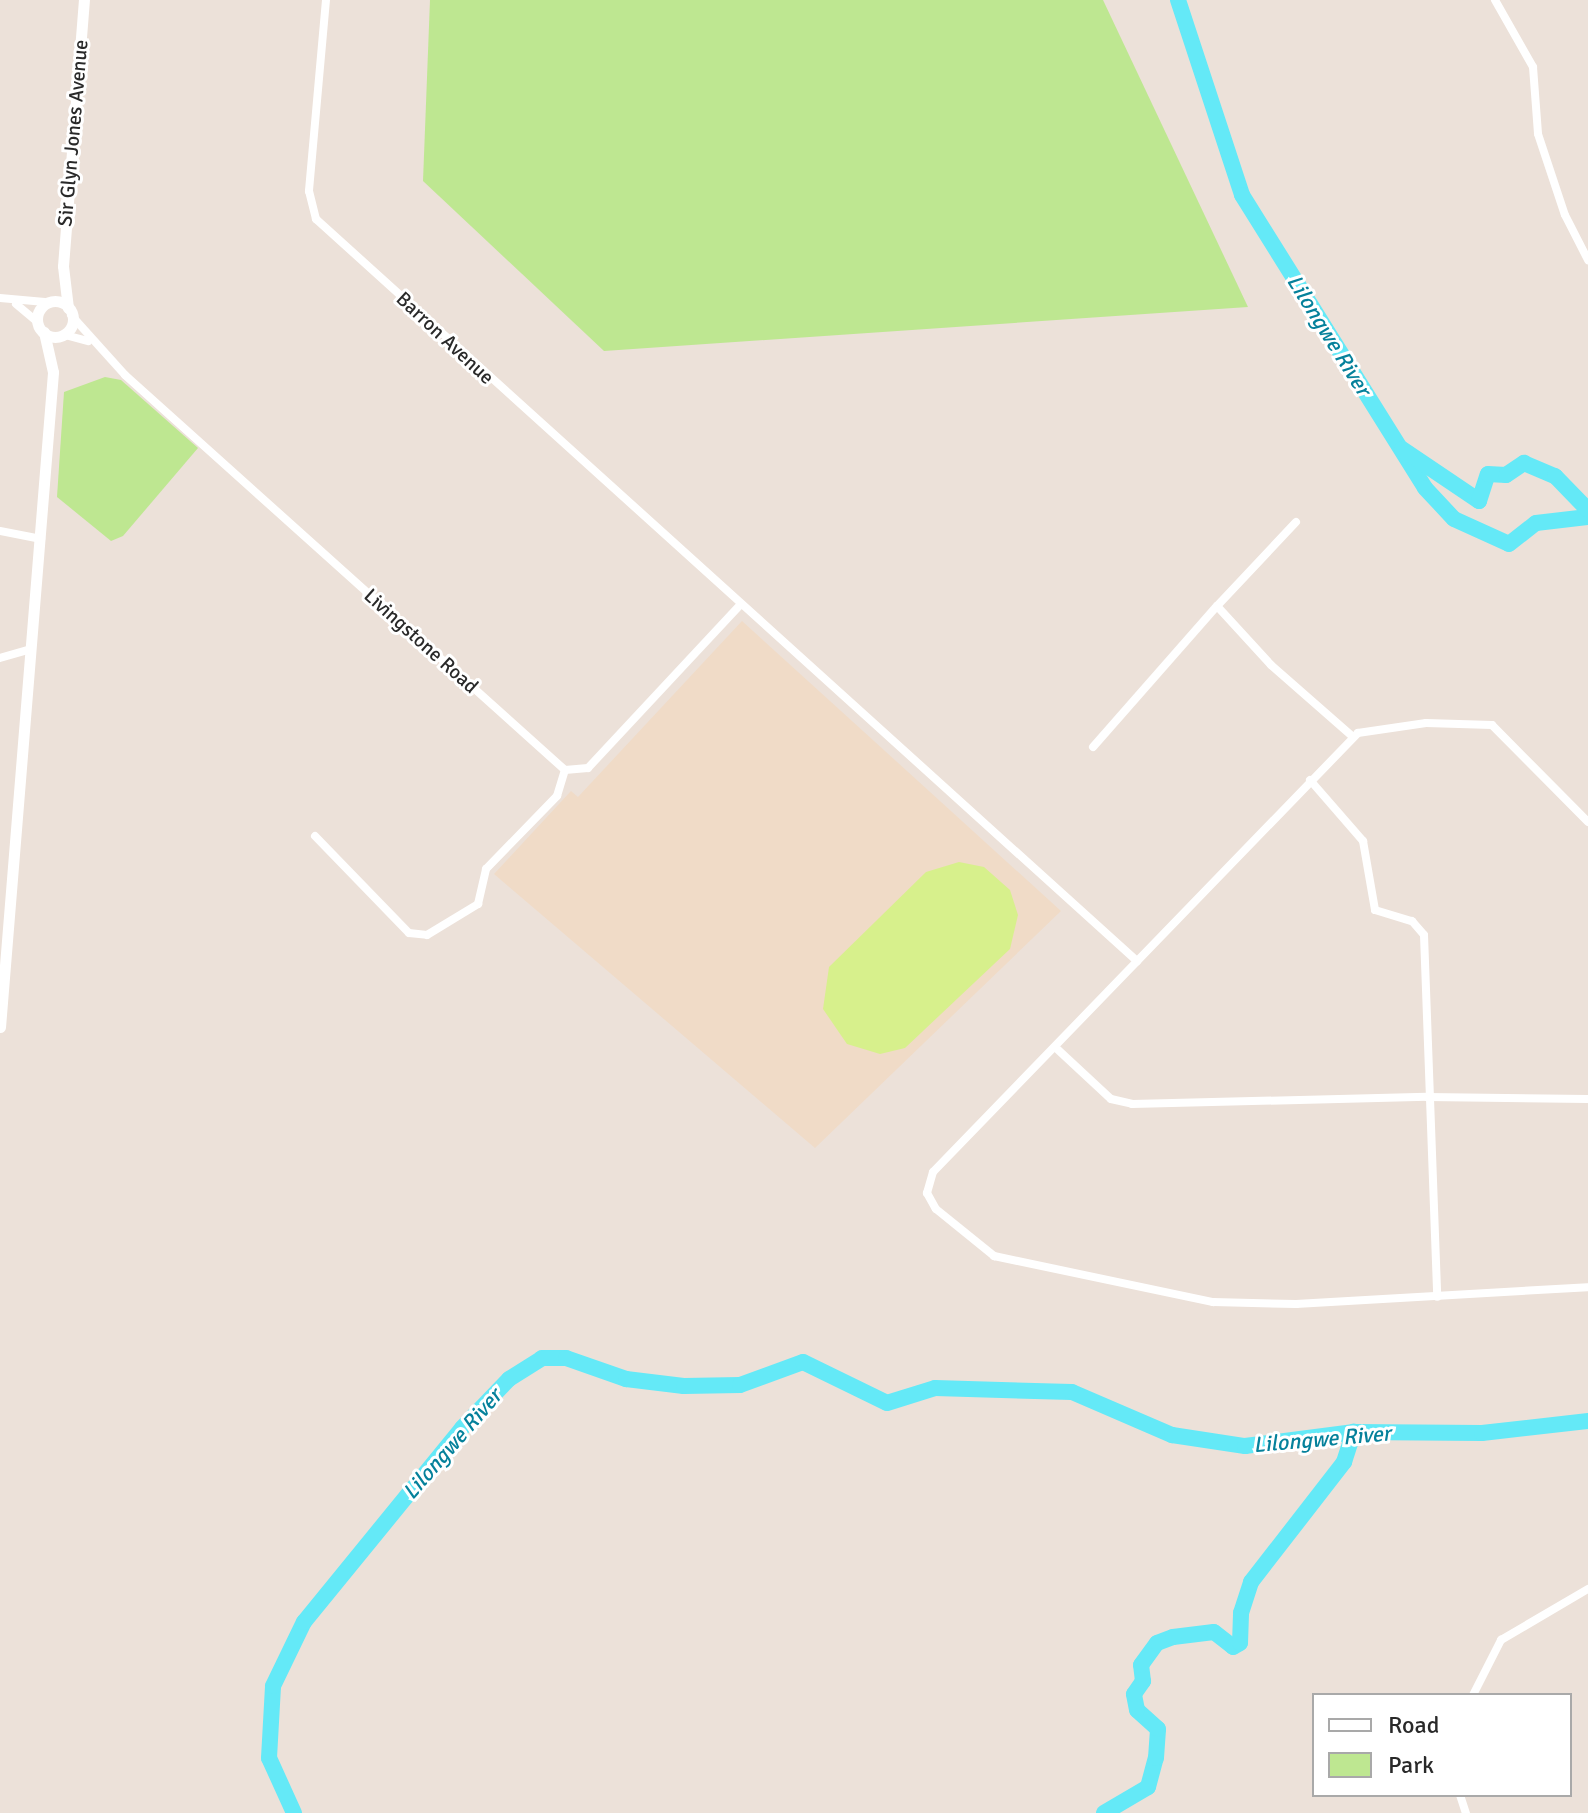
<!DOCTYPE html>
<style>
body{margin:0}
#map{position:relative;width:1588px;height:1813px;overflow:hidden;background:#ece1d9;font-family:Signika,sans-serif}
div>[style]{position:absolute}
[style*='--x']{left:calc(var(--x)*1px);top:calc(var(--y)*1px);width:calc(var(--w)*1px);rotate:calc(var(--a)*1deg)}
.education>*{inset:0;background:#f0dbc7}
.green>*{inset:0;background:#bee791}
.pitch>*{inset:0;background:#d7f08c}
.river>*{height:16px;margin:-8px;padding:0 8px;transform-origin:8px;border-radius:8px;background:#64e9f7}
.street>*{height:8px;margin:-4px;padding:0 4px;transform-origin:4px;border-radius:4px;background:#fff}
.secondary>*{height:11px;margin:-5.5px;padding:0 5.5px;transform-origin:5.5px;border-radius:5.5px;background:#fff}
.secondary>.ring{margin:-5.5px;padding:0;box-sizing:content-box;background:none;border:11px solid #fff;border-radius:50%}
span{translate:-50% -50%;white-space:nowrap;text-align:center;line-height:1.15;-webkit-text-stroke:6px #fff;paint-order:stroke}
.street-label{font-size:20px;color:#292929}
.water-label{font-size:22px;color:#05819b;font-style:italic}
.legend{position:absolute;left:1312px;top:1693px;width:260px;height:104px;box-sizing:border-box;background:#fff;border:2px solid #a9a9a9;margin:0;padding:10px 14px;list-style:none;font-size:24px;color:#292929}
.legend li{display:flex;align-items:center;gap:16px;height:40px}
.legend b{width:40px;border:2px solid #a9a9a9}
</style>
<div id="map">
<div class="education">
<div style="clip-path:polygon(742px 621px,1061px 911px,815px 1148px,494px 874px,571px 791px,578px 797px)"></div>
</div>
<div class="green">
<div style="clip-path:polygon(430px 0,1103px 0,1248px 307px,604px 351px,423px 181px)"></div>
<div style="clip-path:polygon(105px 377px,121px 380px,198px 448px,123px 536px,111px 541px,57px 497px,64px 392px)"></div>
</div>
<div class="pitch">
<div style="clip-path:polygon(959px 862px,984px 867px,1010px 890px,1018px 915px,1010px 949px,905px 1048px,880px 1054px,847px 1044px,823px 1009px,829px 967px,926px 872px)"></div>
</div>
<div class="river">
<div style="--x:1178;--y:0;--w:205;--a:71.8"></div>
<div style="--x:1242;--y:195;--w:345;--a:58"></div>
<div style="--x:1425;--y:488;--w:42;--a:46.9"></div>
<div style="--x:1454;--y:519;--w:60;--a:24.4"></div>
<div style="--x:1509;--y:544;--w:34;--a:-38"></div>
<div style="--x:1536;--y:523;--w:52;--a:-6.6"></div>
<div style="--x:1402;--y:449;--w:93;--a:34"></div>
<div style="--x:1479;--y:501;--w:28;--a:-72"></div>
<div style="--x:1488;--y:474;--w:18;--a:3"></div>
<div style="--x:1506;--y:475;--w:22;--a:-34"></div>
<div style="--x:1524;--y:463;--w:34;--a:23"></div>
<div style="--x:1555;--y:476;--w:47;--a:45.9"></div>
<div style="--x:294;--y:1813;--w:60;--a:-114.4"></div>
<div style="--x:269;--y:1758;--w:72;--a:-86.8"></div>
<div style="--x:273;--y:1686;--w:71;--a:-64.2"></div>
<div style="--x:304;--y:1622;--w:250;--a:-50.8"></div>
<div style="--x:462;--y:1428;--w:68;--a:-46.2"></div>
<div style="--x:509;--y:1379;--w:39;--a:-32"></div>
<div style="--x:542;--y:1358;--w:24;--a:0"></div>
<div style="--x:566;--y:1358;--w:64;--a:19.3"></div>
<div style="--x:626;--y:1379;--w:58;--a:6.9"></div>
<div style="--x:684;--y:1386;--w:56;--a:-1"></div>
<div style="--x:740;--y:1385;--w:67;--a:-20.1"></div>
<div style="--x:803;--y:1362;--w:93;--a:26"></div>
<div style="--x:887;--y:1403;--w:50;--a:-17.4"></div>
<div style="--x:935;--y:1388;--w:137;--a:1.7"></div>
<div style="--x:1072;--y:1392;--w:109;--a:23.3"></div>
<div style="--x:1172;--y:1435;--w:74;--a:8.6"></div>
<div style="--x:1245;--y:1446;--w:110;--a:-7.3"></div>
<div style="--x:1354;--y:1432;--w:128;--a:0.4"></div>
<div style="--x:1482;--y:1433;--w:107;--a:-6.5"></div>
<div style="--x:1104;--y:1813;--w:51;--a:-30.6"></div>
<div style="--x:1148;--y:1787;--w:30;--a:-75"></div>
<div style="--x:1156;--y:1758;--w:29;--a:-86"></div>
<div style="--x:1158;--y:1729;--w:28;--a:-138"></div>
<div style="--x:1137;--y:1710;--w:16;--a:-101"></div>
<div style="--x:1134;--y:1694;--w:16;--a:-55"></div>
<div style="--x:1143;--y:1681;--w:16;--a:-97"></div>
<div style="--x:1141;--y:1665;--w:27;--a:-54"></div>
<div style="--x:1157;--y:1643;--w:17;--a:-21"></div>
<div style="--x:1173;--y:1637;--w:41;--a:-7"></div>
<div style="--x:1214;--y:1632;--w:24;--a:38"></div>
<div style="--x:1233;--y:1647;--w:8;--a:-30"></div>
<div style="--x:1240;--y:1643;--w:30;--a:-88"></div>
<div style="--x:1241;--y:1613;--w:33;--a:-72"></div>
<div style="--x:1251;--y:1582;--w:152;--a:-52.2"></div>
<div style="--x:1344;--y:1462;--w:32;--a:-72"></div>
</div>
<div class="street">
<div style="--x:326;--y:0;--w:192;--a:95.1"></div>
<div style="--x:309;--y:191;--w:29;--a:76"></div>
<div style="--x:316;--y:219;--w:1107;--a:42.11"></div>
<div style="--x:1495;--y:0;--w:77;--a:60.4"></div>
<div style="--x:1533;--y:67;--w:67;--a:85.7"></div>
<div style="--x:1538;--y:134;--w:85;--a:71.6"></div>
<div style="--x:1565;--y:215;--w:51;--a:62.9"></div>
<div style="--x:0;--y:298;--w:45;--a:5.1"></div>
<div style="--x:16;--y:304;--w:30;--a:40"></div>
<div style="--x:71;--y:315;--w:81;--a:48"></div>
<div style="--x:125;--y:375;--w:591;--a:41.92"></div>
<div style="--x:565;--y:770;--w:23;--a:-5"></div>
<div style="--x:588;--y:768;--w:224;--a:-47"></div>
<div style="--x:65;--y:335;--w:24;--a:15"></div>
<div style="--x:1296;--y:522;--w:115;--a:133.2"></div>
<div style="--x:1217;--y:606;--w:80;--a:47.5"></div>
<div style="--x:1271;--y:665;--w:108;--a:41.2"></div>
<div style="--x:0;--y:531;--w:42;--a:11"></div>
<div style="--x:0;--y:658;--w:32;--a:-16"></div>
<div style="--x:1093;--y:747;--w:188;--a:-48.7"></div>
<div style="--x:1310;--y:780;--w:81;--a:49"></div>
<div style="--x:1363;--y:841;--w:70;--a:80.1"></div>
<div style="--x:1375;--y:910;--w:39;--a:17"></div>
<div style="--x:1412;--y:921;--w:18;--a:49"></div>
<div style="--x:1424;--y:935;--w:362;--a:87.9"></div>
<div style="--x:1588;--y:822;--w:136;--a:-134.7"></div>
<div style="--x:1492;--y:725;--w:66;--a:-178.3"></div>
<div style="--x:1426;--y:723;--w:69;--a:171.6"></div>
<div style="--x:1358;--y:733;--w:611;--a:134.07"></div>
<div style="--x:933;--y:1172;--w:22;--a:106"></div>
<div style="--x:927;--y:1193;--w:18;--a:61"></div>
<div style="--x:936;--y:1209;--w:75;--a:39"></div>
<div style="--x:994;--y:1256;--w:224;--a:11.9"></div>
<div style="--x:1213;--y:1302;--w:83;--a:1.4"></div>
<div style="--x:1296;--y:1304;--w:292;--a:-3.3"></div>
<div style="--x:315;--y:836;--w:135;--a:45.9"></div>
<div style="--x:409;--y:933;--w:18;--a:6"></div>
<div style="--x:427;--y:935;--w:60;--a:-31.3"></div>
<div style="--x:478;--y:904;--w:36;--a:-77"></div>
<div style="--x:486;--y:869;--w:102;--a:-45.8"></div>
<div style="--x:557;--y:796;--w:27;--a:-73"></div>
<div style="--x:1055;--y:1047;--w:76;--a:42.9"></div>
<div style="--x:1111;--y:1099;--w:22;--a:13"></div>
<div style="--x:1132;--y:1104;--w:295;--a:-1.4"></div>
<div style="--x:1427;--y:1097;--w:161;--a:0.7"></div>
<div style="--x:1473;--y:1695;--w:62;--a:-63"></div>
<div style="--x:1501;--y:1640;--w:101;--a:-30.4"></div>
<div style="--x:1460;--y:1795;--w:19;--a:72"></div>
</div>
<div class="secondary">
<div class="ring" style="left:37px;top:301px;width:25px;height:25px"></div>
<div style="--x:68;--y:308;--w:42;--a:-96.8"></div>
<div style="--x:63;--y:266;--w:267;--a:-85.5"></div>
<div style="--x:0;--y:1027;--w:657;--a:-85.37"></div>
<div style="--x:53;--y:372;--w:41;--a:-102.7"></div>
</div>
<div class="street-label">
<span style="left:73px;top:133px;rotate:-85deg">Sir Glyn Jones Avenue</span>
<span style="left:445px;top:338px;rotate:43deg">Barron Avenue</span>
<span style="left:421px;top:641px;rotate:42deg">Livingstone Road</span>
</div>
<div class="water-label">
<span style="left:1329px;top:335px;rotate:58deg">Lilongwe River</span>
<span style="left:1322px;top:1439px;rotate:-5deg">Lilongwe River</span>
<span style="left:452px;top:1444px;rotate:-49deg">Lilongwe River</span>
</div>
<ul class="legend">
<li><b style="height:10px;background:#fff"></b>Road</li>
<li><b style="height:22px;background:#bee791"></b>Park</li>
</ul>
</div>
